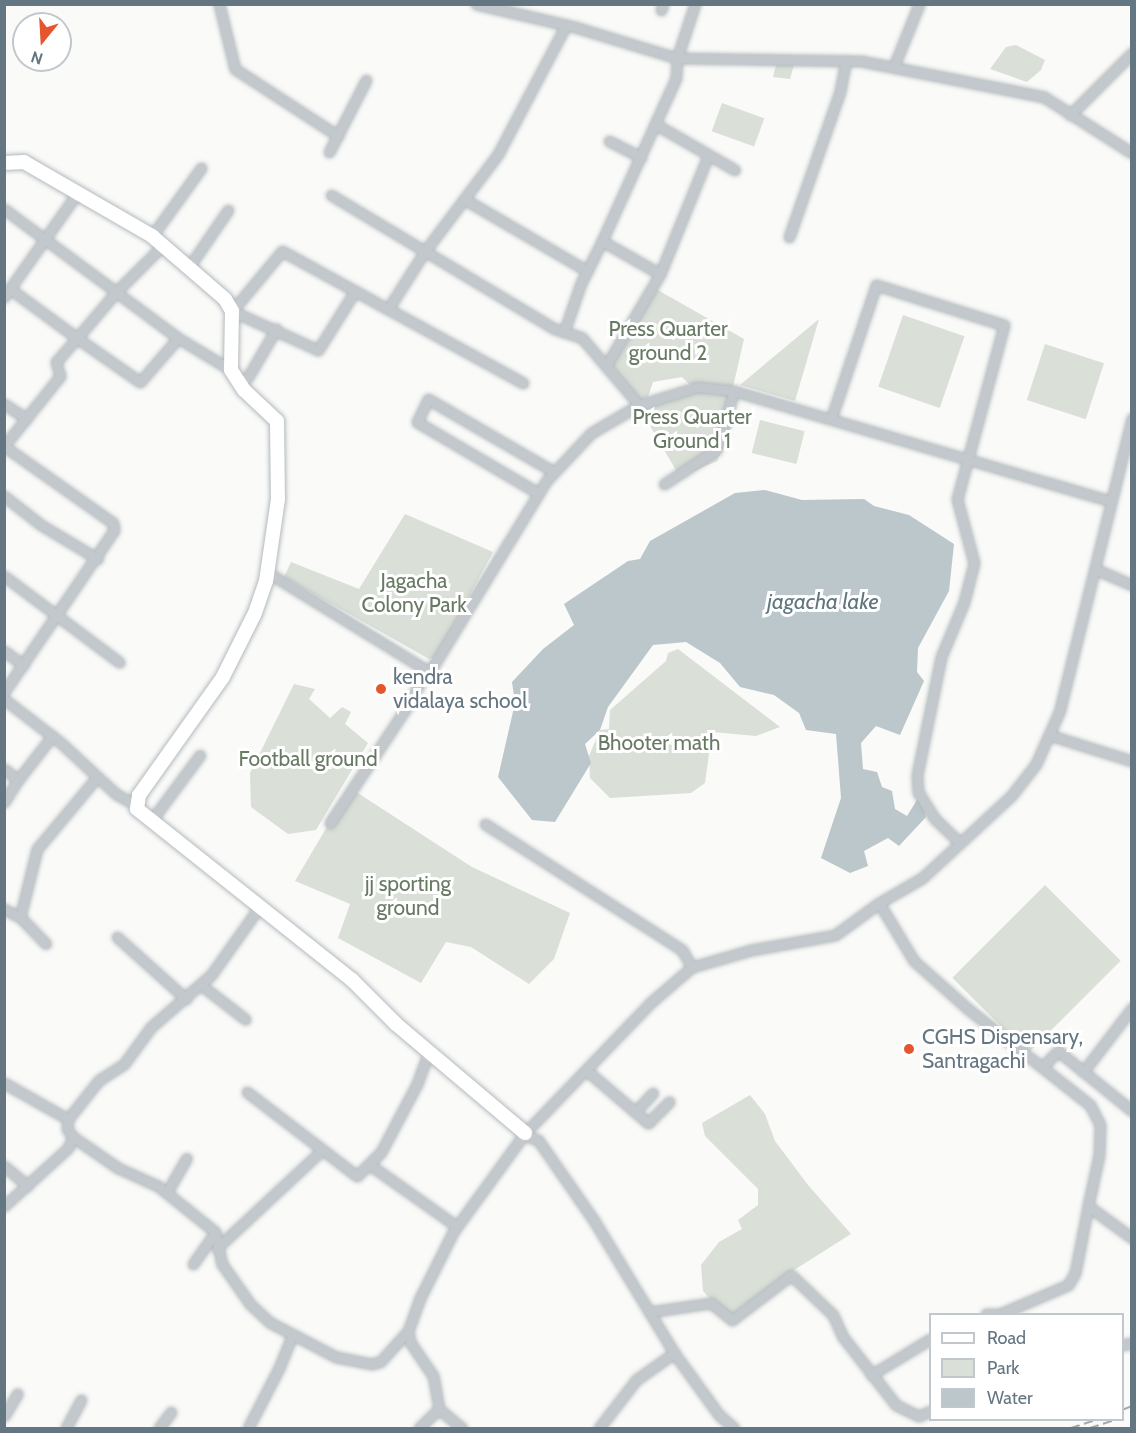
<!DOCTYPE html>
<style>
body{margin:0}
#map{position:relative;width:1136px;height:1433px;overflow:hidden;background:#fafaf8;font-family:Cabin,sans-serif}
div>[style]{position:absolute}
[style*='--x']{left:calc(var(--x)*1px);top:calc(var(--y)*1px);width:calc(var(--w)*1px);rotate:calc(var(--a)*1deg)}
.green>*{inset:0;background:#dadfd7;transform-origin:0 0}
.water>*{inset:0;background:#bbc7cb}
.roads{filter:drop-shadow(0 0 2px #b3babf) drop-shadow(0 0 2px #b3babf)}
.street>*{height:9px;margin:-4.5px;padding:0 4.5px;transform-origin:4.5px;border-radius:4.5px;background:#c3c8cc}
.secondary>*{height:14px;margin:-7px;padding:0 7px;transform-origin:7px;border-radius:7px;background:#fff}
.rail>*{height:2px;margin-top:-1px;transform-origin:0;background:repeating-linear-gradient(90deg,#a2aab0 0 9px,transparent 0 13.5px)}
.dots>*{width:16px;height:16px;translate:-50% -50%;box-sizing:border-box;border:3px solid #fff;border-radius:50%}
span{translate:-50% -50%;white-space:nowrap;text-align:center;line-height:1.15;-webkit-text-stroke:6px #fff;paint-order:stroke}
.park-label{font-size:21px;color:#687a64}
.poi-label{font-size:21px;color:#657683}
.left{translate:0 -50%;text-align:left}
.water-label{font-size:22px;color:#60757c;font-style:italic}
.frame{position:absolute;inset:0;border:6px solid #657683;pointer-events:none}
.legend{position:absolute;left:929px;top:1313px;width:195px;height:108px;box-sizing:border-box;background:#fff;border:2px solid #c1c8cd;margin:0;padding:8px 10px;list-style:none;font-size:18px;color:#657683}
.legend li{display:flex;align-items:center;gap:12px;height:30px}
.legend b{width:30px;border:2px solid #c1c8cd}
.north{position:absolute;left:12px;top:12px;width:60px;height:60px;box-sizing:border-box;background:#fff;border:2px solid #c1c8cd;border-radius:50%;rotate:198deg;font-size:16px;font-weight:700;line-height:24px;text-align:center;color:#657683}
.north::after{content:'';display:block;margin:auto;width:21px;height:27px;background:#e4572e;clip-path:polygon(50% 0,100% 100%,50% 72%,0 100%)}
</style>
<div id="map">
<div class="green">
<div style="clip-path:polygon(1016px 45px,1045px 60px,1041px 70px,1027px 82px,990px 69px,1006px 47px)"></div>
<div style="clip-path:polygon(778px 57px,796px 58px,790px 79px,773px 77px)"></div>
<div style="left:722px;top:103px;width:45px;height:30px;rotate:20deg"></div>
<div style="clip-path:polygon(656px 289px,744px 339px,733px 387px,689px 384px,682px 377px,653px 382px,648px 397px,640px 400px,611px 364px)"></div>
<div style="left:903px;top:315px;width:65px;height:76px;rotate:19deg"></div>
<div style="clip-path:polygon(819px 319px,795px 401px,740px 385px)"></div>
<div style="left:1045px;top:344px;width:62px;height:59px;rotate:18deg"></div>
<div style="clip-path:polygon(699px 390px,736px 395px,733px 425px,717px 461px,680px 477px,640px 409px)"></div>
<div style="left:760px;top:420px;width:46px;height:34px;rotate:14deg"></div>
<div style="clip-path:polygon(405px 514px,493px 552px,437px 656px,429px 659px,284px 577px,291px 562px,359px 589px)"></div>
<div style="clip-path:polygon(678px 649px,780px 727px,756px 736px,712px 732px,705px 783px,691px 793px,610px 798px,590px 778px,589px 756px,600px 730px,609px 729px,610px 710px,666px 661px,668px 653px)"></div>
<div style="clip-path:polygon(294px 684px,315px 689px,309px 699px,330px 718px,342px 707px,351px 712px,345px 724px,368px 743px,316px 830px,288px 834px,251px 807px,250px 773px)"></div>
<div style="clip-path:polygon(350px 788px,472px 867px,570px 913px,554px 959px,529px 984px,471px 947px,446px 942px,421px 983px,338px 938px,350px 904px,295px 881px)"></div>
<div style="left:1045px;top:885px;width:107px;height:131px;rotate:45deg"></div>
<div style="clip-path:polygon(750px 1095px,765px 1114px,775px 1141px,808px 1185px,851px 1234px,775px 1282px,729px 1320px,703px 1291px,701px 1265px,719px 1242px,742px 1229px,738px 1220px,758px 1205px,758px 1189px,705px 1136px,702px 1123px)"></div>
</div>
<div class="water">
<div style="clip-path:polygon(765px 490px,802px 500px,864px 499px,874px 506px,909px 515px,954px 544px,949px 591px,918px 648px,917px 672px,924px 681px,900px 735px,876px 726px,861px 743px,863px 769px,877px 772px,882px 787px,892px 791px,895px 809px,907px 816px,920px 795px,926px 817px,899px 846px,888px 838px,864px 851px,868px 866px,850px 873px,821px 858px,841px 798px,836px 734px,806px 730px,799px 713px,774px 695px,740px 687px,720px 663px,686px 642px,653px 645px,608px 707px,600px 730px,585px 744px,591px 763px,555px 822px,532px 820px,498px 777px,515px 703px,512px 682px,543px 649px,574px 625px,564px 604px,628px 561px,640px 559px,650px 541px,735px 493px)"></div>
</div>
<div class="roads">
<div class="street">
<div style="--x:219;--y:4;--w:67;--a:76.2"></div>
<div style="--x:235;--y:69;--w:123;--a:33"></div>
<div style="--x:476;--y:4;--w:105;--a:13.2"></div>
<div style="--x:578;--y:28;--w:103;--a:16.9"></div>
<div style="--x:677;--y:58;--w:184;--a:0.9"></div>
<div style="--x:861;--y:61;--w:187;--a:11.1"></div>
<div style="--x:1044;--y:97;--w:104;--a:32.5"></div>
<div style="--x:661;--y:10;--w:6;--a:-72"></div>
<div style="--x:894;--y:66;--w:67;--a:-68"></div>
<div style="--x:1070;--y:115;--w:88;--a:-45"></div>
<div style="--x:655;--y:124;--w:92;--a:29.9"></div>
<div style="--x:609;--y:141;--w:36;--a:27"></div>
<div style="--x:329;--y:152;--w:81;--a:-62.8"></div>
<div style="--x:331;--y:195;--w:261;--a:30.9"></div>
<div style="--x:555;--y:329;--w:28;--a:18"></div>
<div style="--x:582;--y:338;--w:88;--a:49.6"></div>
<div style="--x:464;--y:199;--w:143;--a:30.3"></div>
<div style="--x:4;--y:209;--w:139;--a:36.5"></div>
<div style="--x:116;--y:292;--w:66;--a:-45"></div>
<div style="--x:152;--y:236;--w:84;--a:-54.2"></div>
<div style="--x:789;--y:237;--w:155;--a:-70.7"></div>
<div style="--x:840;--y:91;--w:31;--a:-79"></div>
<div style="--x:189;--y:267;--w:69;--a:-55.6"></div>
<div style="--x:660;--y:274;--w:127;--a:-67.9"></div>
<div style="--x:355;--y:291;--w:70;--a:122.1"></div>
<div style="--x:318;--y:350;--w:94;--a:-155.6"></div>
<div style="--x:232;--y:311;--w:78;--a:-50.2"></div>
<div style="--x:282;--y:251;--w:83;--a:28.7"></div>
<div style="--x:355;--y:291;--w:38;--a:29"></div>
<div style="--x:388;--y:309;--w:69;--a:-57.5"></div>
<div style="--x:425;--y:251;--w:121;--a:-53"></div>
<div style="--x:498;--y:154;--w:146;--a:-62.2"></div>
<div style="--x:116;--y:292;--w:77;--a:36.6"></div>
<div style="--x:178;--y:338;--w:58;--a:130.8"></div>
<div style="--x:140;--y:382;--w:77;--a:-145.1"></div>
<div style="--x:77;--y:338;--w:60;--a:-49.7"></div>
<div style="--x:4;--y:297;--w:128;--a:-54.8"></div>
<div style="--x:388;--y:309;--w:154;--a:28.7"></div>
<div style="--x:564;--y:332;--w:52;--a:-70.9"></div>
<div style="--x:581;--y:283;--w:47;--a:-63.4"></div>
<div style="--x:178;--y:338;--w:62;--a:31.1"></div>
<div style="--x:606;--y:366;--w:107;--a:-59.6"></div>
<div style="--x:660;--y:274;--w:67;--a:-150.4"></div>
<div style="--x:602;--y:241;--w:179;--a:-65.6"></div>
<div style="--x:676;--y:78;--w:20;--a:-87"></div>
<div style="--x:677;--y:58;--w:57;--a:-71.6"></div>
<div style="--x:239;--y:383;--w:11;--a:-34"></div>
<div style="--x:248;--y:377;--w:56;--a:-59.7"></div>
<div style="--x:4;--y:404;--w:27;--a:33"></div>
<div style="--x:1132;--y:418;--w:301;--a:103.9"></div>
<div style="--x:1060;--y:710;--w:59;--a:114"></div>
<div style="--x:1036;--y:764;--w:39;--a:128"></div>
<div style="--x:1012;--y:795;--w:122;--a:137.3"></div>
<div style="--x:922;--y:878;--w:50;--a:149.8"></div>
<div style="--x:879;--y:903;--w:68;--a:58.9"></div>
<div style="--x:914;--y:961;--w:72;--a:41.6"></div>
<div style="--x:968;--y:1009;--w:155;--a:38.2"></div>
<div style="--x:1090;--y:1105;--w:22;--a:63"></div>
<div style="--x:1100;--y:1125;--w:30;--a:92"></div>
<div style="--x:1099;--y:1155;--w:52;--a:102.2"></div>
<div style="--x:1088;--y:1206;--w:54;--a:36"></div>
<div style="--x:831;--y:419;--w:141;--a:-71.4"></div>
<div style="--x:876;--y:285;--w:134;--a:17.4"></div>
<div style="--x:1004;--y:325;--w:180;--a:105.1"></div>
<div style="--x:957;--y:499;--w:66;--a:75.1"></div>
<div style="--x:974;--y:563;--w:40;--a:104.4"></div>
<div style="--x:964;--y:602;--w:60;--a:112.7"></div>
<div style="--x:941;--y:657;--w:120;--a:101.5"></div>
<div style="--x:917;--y:775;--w:17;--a:87"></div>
<div style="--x:918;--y:792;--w:31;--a:58"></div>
<div style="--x:934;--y:818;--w:36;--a:44"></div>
<div style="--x:664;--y:484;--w:62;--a:-33.2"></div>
<div style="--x:716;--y:450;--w:62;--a:-73"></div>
<div style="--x:538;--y:493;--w:140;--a:-149.6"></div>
<div style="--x:417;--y:422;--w:25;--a:-64"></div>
<div style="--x:428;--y:399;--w:146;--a:30.1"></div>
<div style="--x:4;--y:496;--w:47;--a:38.1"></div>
<div style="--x:41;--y:525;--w:66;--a:30.8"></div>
<div style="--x:1095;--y:569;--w:40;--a:23.4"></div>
<div style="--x:267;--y:572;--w:187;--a:31.6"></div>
<div style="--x:426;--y:670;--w:6;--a:-18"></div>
<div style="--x:432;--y:668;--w:219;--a:-58.6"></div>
<div style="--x:546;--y:481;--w:66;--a:-46.8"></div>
<div style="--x:591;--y:433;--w:56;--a:-30.3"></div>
<div style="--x:639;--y:405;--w:61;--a:-17.2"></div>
<div style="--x:697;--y:387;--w:37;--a:6"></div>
<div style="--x:734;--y:391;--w:393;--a:16.3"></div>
<div style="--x:4;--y:576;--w:144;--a:36.8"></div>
<div style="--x:4;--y:651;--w:24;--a:36"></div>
<div style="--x:4;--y:692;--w:196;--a:-55.8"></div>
<div style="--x:114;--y:530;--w:7;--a:-98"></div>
<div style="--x:113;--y:523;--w:133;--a:-144.8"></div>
<div style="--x:4;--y:446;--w:90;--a:-51.3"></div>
<div style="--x:60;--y:376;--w:15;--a:-106"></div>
<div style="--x:56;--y:362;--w:32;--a:-49"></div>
<div style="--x:77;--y:338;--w:83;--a:-143.8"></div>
<div style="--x:4;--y:699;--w:72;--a:37.7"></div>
<div style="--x:61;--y:743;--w:75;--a:42.8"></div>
<div style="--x:116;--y:794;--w:23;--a:29"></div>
<div style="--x:1049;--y:735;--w:87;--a:17.4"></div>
<div style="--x:4;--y:769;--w:18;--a:38"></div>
<div style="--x:18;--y:780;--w:56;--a:-52.3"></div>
<div style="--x:4;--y:802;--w:26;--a:-58"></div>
<div style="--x:151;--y:821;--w:82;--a:-53.4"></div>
<div style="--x:330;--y:823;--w:145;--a:-56.5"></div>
<div style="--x:410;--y:702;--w:36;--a:-63"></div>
<div style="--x:485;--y:824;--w:234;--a:32.6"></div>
<div style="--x:682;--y:950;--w:20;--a:60"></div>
<div style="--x:260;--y:906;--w:85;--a:125.4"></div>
<div style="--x:211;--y:975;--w:79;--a:139.1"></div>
<div style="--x:151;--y:1027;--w:46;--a:126.1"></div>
<div style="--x:124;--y:1064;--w:30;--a:147"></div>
<div style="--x:99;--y:1080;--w:50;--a:128.5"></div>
<div style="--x:68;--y:1119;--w:10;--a:96"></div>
<div style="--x:67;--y:1129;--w:10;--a:53"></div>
<div style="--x:73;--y:1137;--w:55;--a:34.6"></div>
<div style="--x:118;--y:1168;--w:44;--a:24.2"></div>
<div style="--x:158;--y:1186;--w:73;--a:38.9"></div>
<div style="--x:215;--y:1232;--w:33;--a:78"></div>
<div style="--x:222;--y:1264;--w:49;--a:55"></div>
<div style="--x:250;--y:1304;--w:26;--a:43"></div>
<div style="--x:269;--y:1322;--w:76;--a:27.6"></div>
<div style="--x:336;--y:1357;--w:36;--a:11"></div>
<div style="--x:371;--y:1364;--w:9;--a:-13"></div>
<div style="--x:380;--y:1362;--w:42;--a:-47.9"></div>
<div style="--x:4;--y:909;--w:18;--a:27"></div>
<div style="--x:20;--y:917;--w:37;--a:46"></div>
<div style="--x:20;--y:917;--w:70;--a:-76"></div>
<div style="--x:37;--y:849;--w:94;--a:-50.2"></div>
<div style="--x:117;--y:937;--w:93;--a:41.9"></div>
<div style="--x:201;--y:985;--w:56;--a:37.7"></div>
<div style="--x:1042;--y:1067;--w:23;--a:-45"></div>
<div style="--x:1058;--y:1051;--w:95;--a:39"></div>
<div style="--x:586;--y:1070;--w:82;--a:40.5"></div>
<div style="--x:648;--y:1123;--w:30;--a:-45"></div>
<div style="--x:1083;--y:1072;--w:81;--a:-52.6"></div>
<div style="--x:4;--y:1083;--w:73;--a:29.4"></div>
<div style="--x:247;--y:1092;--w:138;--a:37.4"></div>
<div style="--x:357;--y:1176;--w:34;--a:-45"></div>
<div style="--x:381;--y:1152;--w:77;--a:-62.1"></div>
<div style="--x:417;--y:1084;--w:35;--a:-70"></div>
<div style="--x:635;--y:1112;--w:26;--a:-47"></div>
<div style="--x:523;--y:1135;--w:16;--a:18"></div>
<div style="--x:538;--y:1140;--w:96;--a:55.2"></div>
<div style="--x:593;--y:1219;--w:157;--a:58.8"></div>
<div style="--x:370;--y:1165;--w:105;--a:35.3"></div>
<div style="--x:4;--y:1166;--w:31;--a:40"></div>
<div style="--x:167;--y:1192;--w:39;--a:-60"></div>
<div style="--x:4;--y:1206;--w:86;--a:-42.2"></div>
<div style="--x:68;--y:1148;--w:12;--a:-66"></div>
<div style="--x:217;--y:1248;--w:144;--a:-43"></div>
<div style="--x:193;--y:1264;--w:39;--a:-55"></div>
<div style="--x:649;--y:1312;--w:63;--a:-8.3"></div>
<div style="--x:711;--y:1303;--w:27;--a:39"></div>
<div style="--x:732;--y:1320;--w:74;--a:-37.3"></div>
<div style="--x:791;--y:1275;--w:58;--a:43.6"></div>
<div style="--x:833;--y:1315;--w:24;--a:66"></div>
<div style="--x:843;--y:1337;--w:86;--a:52.1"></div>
<div style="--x:896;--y:1405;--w:25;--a:26"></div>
<div style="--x:919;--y:1416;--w:12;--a:-24"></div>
<div style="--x:986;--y:1314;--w:10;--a:0"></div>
<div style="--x:1000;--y:1314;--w:74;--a:-23.1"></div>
<div style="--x:1068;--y:1285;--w:14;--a:-60"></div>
<div style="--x:1075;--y:1273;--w:68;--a:-79"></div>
<div style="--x:1122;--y:1345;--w:10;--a:-11"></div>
<div style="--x:871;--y:1375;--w:69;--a:-31.4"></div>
<div style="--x:439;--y:1409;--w:30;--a:40"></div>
<div style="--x:4;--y:1416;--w:26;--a:-59"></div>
<div style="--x:66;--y:1428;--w:32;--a:-62"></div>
<div style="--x:159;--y:1428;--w:20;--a:-53"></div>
<div style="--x:248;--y:1428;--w:68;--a:-62.7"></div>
<div style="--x:279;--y:1368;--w:35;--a:-68"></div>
<div style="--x:419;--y:1428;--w:28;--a:-44"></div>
<div style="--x:439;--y:1409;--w:34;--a:-100"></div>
<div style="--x:433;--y:1376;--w:41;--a:-124.1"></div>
<div style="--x:410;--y:1342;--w:11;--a:-100"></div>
<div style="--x:408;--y:1331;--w:33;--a:-70"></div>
<div style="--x:419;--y:1300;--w:76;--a:-63.4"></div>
<div style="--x:453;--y:1232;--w:122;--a:-54"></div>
<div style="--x:525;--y:1133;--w:180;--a:-46.1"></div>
<div style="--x:650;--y:1003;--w:55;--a:-40.6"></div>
<div style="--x:692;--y:967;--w:61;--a:-16.1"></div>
<div style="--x:751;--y:950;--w:85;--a:-10.1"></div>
<div style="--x:835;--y:935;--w:54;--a:-36"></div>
<div style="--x:599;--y:1428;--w:61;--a:-52.4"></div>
<div style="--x:636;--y:1380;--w:47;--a:-35.4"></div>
<div style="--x:674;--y:1353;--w:77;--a:54"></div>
<div style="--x:719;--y:1415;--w:20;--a:41"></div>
</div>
<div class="secondary">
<div style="--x:4;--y:163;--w:20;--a:-3"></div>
<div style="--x:24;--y:162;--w:148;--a:30"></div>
<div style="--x:152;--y:236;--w:96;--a:40.8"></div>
<div style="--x:225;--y:299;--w:14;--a:60"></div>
<div style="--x:232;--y:311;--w:59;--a:91"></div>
<div style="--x:231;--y:370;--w:24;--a:57"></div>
<div style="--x:244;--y:390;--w:45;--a:43.2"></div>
<div style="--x:277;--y:421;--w:78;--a:89.3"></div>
<div style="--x:278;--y:499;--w:83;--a:98.3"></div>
<div style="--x:266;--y:581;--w:36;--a:109"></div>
<div style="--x:254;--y:615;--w:69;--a:116.6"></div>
<div style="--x:223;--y:677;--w:145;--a:125.4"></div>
<div style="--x:139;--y:795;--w:14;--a:98"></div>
<div style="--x:137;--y:809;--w:275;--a:38.5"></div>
<div style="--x:352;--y:980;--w:62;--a:45"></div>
<div style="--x:396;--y:1024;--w:169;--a:40.2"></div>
</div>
</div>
<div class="rail">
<div style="--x:1122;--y:1410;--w:11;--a:-22"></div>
<div style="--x:1071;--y:1428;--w:25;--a:-18"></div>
<div style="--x:1090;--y:1428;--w:26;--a:-18"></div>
</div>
<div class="dots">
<div style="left:381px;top:689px;background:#e4572e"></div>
<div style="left:909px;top:1049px;background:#e4572e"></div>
</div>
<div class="park-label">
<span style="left:668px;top:341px">Press Quarter<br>ground 2</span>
<span style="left:692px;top:429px">Press Quarter<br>Ground 1</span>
<span style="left:414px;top:593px">Jagacha<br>Colony Park</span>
<span style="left:659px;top:743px">Bhooter math</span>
<span style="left:308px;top:759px">Football ground</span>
<span style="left:408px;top:896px">jj sporting<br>ground</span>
</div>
<div class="poi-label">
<span class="left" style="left:393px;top:689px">kendra<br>vidalaya school</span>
<span class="left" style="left:922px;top:1049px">CGHS Dispensary,<br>Santragachi</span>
</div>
<div class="water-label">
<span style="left:823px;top:602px">jagacha lake</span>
</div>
<div class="frame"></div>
<ul class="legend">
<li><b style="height:8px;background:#fff"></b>Road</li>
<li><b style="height:16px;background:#dadfd7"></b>Park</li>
<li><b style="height:16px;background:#bbc7cb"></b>Water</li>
</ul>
<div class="north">N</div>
</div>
